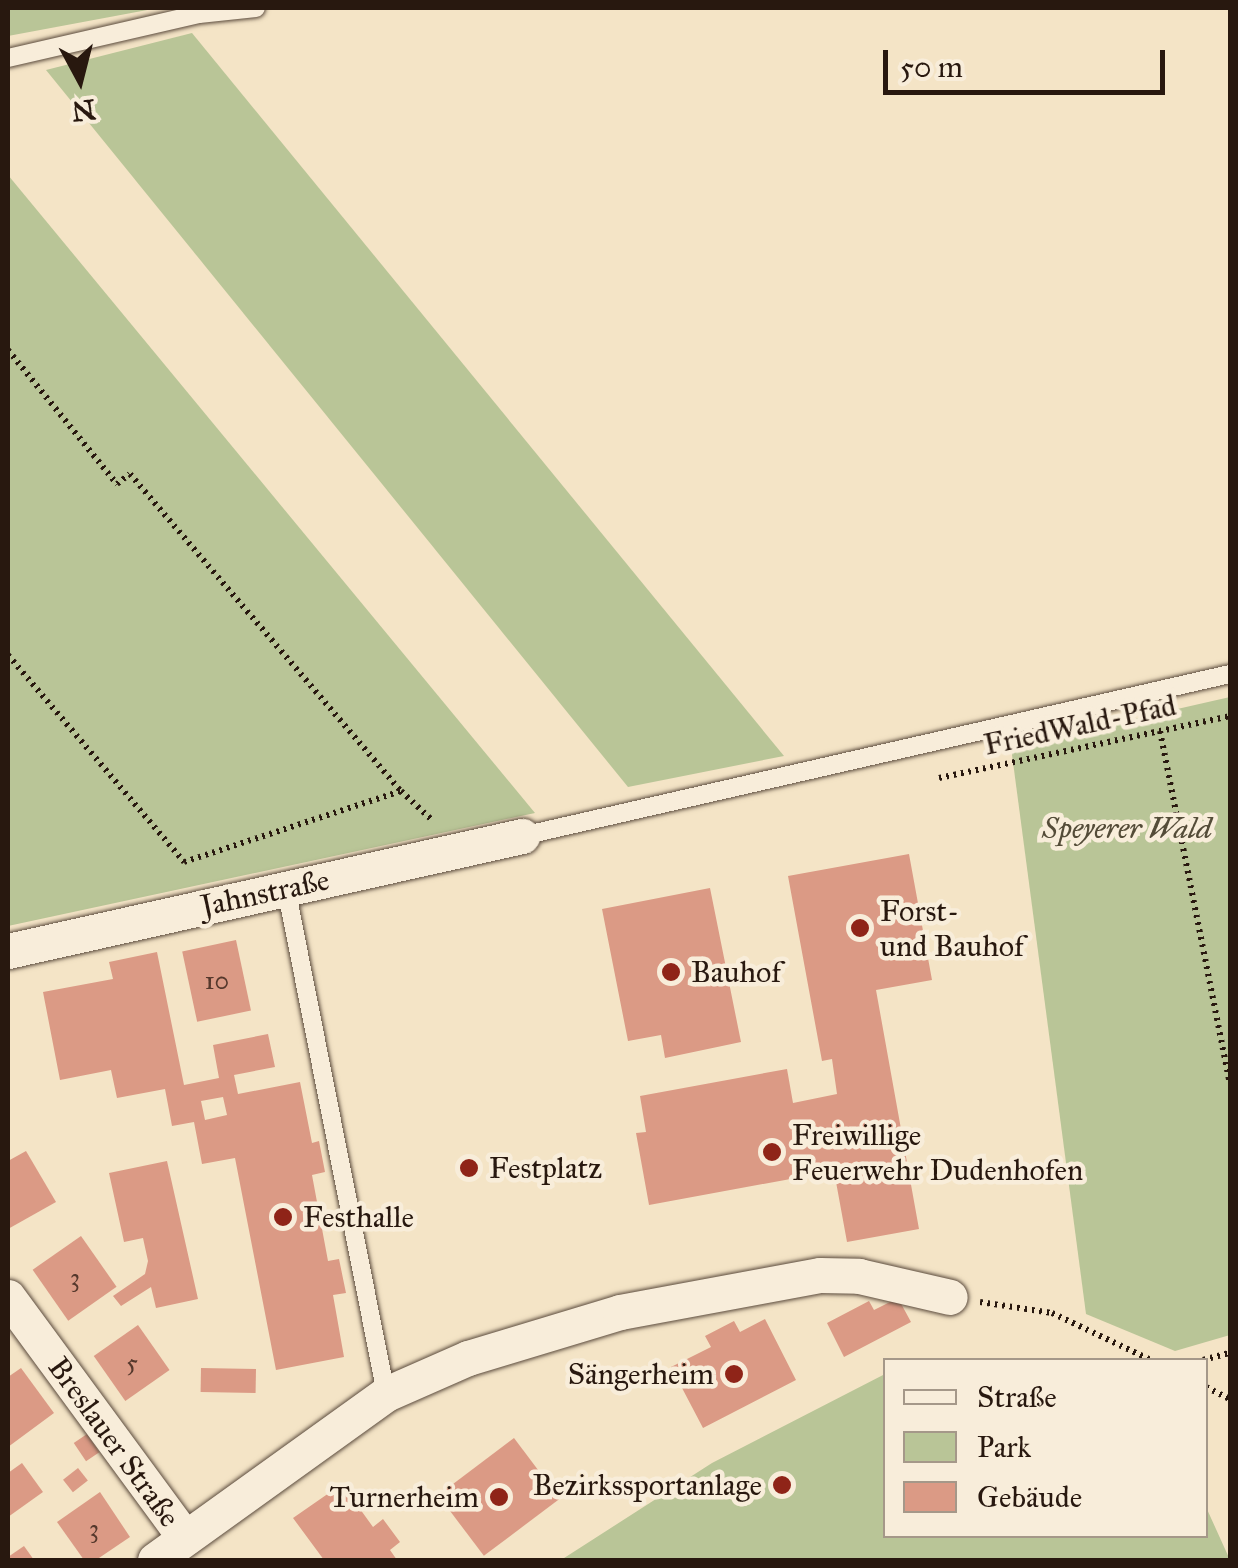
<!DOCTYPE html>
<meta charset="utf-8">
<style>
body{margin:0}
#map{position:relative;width:1238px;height:1568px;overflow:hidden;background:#f4e4c6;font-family:"IM FELL Great Primer",serif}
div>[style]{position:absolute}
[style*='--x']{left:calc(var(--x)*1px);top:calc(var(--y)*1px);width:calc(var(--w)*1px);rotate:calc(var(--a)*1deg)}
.green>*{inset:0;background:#b9c597}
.building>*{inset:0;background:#db9a85;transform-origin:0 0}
.path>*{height:6px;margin-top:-3px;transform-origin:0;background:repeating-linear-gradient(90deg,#28180f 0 2.5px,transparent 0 7.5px)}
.roads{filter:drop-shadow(0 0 2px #5b4b3d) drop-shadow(0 0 2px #5b4b3d)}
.lane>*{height:18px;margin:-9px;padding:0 9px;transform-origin:9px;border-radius:9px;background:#f8edda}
.street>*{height:35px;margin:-17.5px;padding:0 17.5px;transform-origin:17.5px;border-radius:17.5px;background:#f8edda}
.dots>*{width:28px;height:28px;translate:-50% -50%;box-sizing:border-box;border:5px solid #f8edda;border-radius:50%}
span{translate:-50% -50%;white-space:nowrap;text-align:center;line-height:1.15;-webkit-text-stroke:9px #f8edda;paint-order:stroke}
.number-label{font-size:25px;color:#55382c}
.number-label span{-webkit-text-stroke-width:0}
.street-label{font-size:30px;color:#28180f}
.park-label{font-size:30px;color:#544c38;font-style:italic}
.poi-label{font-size:30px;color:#28180f}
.left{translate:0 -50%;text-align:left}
.right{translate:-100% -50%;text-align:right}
.frame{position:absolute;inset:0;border:10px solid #28180f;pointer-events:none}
.legend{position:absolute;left:883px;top:1358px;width:325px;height:180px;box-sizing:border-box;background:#f8edda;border:2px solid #a59889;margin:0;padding:12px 18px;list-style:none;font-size:30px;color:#28180f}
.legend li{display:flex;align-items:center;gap:20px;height:50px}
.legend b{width:50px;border:2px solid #a59889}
.north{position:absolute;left:30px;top:30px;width:100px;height:100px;-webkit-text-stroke:8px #f8edda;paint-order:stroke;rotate:173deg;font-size:28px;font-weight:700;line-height:40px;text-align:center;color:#28180f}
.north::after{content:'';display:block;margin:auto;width:35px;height:45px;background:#28180f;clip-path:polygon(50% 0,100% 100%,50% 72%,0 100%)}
.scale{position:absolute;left:883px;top:50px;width:282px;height:45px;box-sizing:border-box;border:5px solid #28180f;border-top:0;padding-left:12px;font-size:30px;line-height:35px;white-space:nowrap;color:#28180f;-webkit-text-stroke:8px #f8edda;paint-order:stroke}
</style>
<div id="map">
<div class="green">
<div style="clip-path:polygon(8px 8px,158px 8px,8px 36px)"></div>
<div style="clip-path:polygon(192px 33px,784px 756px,628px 787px,46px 70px)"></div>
<div style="clip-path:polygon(8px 175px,535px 813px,8px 926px)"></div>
<div style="clip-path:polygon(1230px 697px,1230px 1335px,1175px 1351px,1086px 1314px,1011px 747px)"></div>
<div style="clip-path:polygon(885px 1374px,886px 1536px,1206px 1536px,1206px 1507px,1230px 1560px,561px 1560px,712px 1463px)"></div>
</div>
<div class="building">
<div style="clip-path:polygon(909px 854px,932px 980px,876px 990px,919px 1229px,847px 1242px,834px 1171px,649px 1205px,636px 1133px,646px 1132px,640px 1096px,787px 1069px,793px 1103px,837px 1094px,832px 1059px,822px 1061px,788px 876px)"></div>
<div style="clip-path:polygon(710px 888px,741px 1042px,665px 1058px,661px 1035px,628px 1041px,602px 909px)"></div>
<div style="left:236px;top:940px;width:72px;height:55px;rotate:78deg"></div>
<div style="clip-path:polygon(evenodd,157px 952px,184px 1085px,219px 1078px,213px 1045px,268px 1034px,275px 1067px,234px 1075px,238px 1094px,300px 1082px,312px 1143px,319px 1141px,325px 1172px,312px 1175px,328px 1261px,339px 1259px,346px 1293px,333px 1295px,344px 1357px,276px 1370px,235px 1158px,202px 1164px,194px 1122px,172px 1126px,165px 1089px,117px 1098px,111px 1070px,60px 1080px,43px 992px,113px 979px,109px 962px,157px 952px,223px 1097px,227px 1115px,205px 1120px,201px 1101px,223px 1097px)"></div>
<div style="clip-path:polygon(26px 1151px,56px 1202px,8px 1229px,8px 1161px)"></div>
<div style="clip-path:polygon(167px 1161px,198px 1299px,156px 1308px,151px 1287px,121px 1306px,113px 1296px,145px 1274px,148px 1261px,143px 1238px,124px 1242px,109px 1173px)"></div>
<div style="left:81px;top:1236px;width:62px;height:59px;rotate:55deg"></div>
<div style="clip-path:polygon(898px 1298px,911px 1322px,844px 1357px,827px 1323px,869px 1301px,874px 1310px)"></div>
<div style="clip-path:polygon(765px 1319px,796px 1380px,703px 1428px,671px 1367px,711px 1347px,705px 1336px,734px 1321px,740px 1332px)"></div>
<div style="left:138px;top:1325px;width:55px;height:54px;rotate:55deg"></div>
<div style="clip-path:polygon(21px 1368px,54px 1413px,8px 1447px,8px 1377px)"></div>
<div style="left:201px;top:1368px;width:55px;height:24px;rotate:1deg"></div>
<div style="left:87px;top:1434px;width:22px;height:16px;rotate:56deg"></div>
<div style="left:514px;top:1438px;width:76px;height:95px;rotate:53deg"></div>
<div style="clip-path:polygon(22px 1463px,43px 1492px,8px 1517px,8px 1473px)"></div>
<div style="left:78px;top:1468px;width:16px;height:19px;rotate:52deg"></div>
<div style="clip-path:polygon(342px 1484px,373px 1527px,383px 1519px,400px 1542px,390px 1550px,397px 1560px,324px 1560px,293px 1518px)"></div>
<div style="clip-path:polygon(100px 1492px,130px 1537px,96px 1560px,84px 1560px,57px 1522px)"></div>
<div style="clip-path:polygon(24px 1546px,34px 1560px,8px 1560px,8px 1557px)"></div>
</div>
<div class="path">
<div style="--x:8;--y:350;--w:173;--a:50.9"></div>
<div style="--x:117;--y:484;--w:16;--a:-38"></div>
<div style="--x:130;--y:474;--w:417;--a:49.5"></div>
<div style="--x:401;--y:791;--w:42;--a:43.1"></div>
<div style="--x:8;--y:655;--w:272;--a:49.6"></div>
<div style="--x:184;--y:862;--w:228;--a:-18.1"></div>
<div style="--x:1160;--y:731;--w:359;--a:78.8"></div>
<div style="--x:939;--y:778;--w:298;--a:-12"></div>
<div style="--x:980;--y:1302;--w:73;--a:8.7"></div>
<div style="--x:1052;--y:1313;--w:110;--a:25.4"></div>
<div style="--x:1203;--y:1360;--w:28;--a:-15"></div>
<div style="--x:1206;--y:1387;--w:27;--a:27"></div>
</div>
<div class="roads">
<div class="lane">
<div style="--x:8;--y:58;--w:196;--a:-13"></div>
<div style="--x:199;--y:14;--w:57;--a:-6"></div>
<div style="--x:522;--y:836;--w:726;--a:-12.89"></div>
<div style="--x:286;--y:888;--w:516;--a:78.82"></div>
</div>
<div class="street">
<div style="--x:8;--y:951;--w:527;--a:-12.61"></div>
<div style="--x:8;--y:1297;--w:299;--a:53.7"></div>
<div style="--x:155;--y:1560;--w:284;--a:-35.7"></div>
<div style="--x:386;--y:1394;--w:90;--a:-23.7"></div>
<div style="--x:468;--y:1358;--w:159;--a:-16.8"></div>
<div style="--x:620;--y:1312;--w:203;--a:-10.5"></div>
<div style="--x:820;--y:1275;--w:39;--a:1"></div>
<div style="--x:859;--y:1276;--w:93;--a:13"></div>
</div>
</div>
<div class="dots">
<div style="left:860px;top:928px;background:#8f2418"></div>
<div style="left:671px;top:972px;background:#8f2418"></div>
<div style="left:772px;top:1152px;background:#8f2418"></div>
<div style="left:469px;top:1168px;background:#8f2418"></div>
<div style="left:283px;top:1217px;background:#8f2418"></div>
<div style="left:734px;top:1374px;background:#8f2418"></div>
<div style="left:782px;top:1485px;background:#8f2418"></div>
<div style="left:499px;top:1497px;background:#8f2418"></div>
</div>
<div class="number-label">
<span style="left:217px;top:981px">10</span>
<span style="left:75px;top:1278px">3</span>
<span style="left:132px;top:1363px">5</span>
<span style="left:94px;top:1529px">3</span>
</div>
<div class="street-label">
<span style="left:1080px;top:725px;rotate:-12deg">FriedWald-Pfad</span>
<span style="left:265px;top:893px;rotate:-12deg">Jahnstraße</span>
<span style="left:114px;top:1442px;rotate:54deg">Breslauer Straße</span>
</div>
<div class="park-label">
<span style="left:1127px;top:828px">Speyerer Wald</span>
</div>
<div class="poi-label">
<span class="left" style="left:880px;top:928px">Forst-<br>und Bauhof</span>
<span class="left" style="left:691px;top:972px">Bauhof</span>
<span class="left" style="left:792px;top:1152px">Freiwillige<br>Feuerwehr Dudenhofen</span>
<span class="left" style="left:489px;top:1168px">Festplatz</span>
<span class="left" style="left:303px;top:1217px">Festhalle</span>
<span class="right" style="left:714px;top:1374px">Sängerheim</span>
<span class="right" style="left:762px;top:1485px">Bezirkssportanlage</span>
<span class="right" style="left:479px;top:1497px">Turnerheim</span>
</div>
<div class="frame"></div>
<ul class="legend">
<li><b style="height:12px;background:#f8edda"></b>Straße</li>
<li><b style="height:28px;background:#b9c597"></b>Park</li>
<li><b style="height:28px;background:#db9a85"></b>Gebäude</li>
</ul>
<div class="north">N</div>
<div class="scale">50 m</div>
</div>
